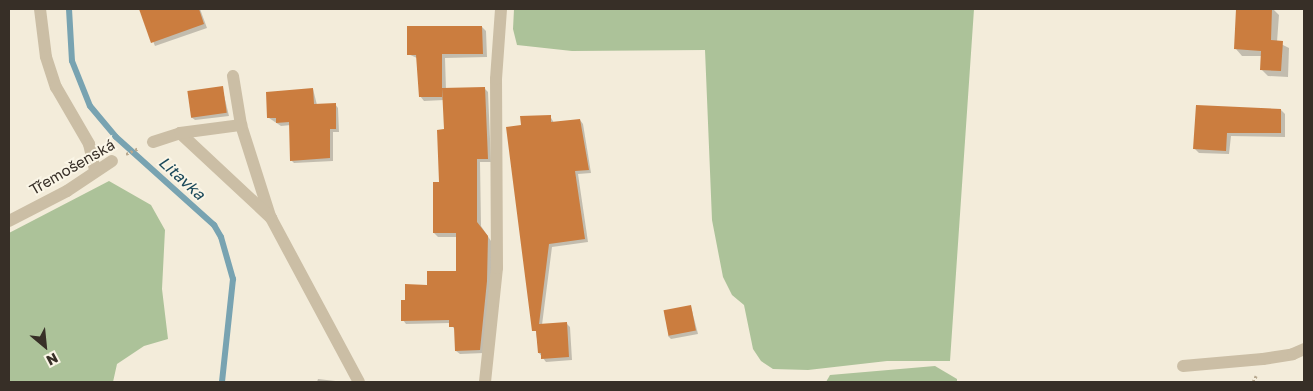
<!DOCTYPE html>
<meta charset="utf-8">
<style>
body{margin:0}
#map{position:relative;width:1313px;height:391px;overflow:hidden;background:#f3ecda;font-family:"Golos Text",sans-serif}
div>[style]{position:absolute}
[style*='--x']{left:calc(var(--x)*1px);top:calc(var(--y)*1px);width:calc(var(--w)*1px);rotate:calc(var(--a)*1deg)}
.green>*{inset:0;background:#acc299}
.shadow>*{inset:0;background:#0003}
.stream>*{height:6px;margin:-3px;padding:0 3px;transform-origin:3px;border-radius:3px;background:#78a3b1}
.building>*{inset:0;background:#cb7d3f;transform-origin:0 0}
.path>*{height:3px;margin-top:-1.5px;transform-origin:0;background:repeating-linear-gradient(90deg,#b7a88f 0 2.5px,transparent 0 5px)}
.lane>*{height:12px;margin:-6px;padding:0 6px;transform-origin:6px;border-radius:6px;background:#cbbea5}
.street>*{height:12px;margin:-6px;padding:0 6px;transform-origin:6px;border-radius:6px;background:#cbbea5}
span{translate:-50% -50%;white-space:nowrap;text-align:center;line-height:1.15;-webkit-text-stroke:4px #faf5e6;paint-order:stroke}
.street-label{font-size:15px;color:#372f27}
.water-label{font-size:16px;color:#1b495a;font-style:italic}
.frame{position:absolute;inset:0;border:10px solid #372f27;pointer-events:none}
.north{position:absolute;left:20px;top:321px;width:50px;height:50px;-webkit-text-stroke:4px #faf5e6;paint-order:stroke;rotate:152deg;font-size:14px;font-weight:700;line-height:20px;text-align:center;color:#372f27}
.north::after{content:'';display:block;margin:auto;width:18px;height:22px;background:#372f27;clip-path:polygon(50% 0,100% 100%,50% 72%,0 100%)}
</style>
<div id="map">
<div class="green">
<div style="clip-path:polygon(514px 9px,974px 9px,950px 361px,887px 361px,808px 370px,773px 369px,761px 361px,753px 349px,744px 305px,732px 295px,723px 277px,712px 220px,705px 50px,572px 51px,517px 45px,513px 29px)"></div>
<div style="clip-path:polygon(109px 181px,151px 205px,165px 230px,162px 289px,168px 339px,144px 346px,117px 364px,113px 382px,9px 382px,9px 233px)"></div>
<div style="clip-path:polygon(935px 366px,957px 379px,957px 382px,826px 382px,830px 375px)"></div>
</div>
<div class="shadow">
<div style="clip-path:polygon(149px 9px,200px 9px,207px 28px,155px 46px,141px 12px)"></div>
<div style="clip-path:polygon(1237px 9px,1273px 9px,1279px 15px,1277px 42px,1289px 48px,1288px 77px,1268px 76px,1261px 69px,1262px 56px,1242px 56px,1236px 49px)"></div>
<div style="clip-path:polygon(482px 27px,486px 31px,487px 57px,445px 58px,446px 90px,484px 88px,488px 92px,491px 162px,480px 162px,481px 226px,491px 241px,491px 286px,484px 353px,460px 354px,456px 351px,455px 330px,450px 323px,406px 324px,403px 320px,406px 301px,457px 272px,457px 237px,438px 237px,434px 233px,445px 130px,444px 100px,424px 101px,420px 96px,417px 58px,408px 54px)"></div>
<div style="clip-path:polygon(222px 87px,229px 116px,195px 120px,191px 117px)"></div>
<div style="clip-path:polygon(313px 89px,317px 105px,335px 104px,338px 108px,339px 132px,333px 132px,333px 161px,294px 163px,291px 160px,291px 125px,281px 126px,269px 118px)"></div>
<div style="clip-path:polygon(1197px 106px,1281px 110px,1285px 114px,1285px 137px,1231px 136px,1229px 154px,1199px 153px,1194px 148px)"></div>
<div style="clip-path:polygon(550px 116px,554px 123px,580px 120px,583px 124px,591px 173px,578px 174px,588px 242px,552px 247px,542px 325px,567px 324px,570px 327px,572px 360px,546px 362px,539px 353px,507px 128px,522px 126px)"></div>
<div style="clip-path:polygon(691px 307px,698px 334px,671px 339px,668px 336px)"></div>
<div style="clip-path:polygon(318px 379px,344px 382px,317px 382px)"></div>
</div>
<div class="stream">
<div style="--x:69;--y:9;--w:52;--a:86.7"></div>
<div style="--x:72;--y:61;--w:48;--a:68.2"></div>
<div style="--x:90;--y:106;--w:40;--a:50"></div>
<div style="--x:116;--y:137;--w:132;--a:41.9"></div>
<div style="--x:214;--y:225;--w:14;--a:60"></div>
<div style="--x:221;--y:237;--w:44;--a:74.1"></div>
<div style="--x:233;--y:279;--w:104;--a:96.1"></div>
</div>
<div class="building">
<div style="clip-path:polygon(139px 9px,199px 9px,204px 24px,151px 43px)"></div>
<div style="clip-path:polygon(1236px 9px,1272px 9px,1271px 40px,1283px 41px,1281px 71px,1260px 70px,1261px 51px,1234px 49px)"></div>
<div style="clip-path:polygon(407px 26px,482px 26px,483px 54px,442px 54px,442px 97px,419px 97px,416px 55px,407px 55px)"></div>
<div style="left:223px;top:86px;width:27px;height:36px;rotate:82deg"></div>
<div style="clip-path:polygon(485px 87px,488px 159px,477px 159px,477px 222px,488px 236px,487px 281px,480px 350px,455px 351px,454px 327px,449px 327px,449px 320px,401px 321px,401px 300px,405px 300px,405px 284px,427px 285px,427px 271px,456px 271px,456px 233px,433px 233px,433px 182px,439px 182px,437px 130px,444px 129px,442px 88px)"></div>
<div style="clip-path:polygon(313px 88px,314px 104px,336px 103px,336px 129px,330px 129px,330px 158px,290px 161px,289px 122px,276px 123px,276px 118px,267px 118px,266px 92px)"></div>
<div style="clip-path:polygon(1196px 105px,1281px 109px,1281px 133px,1227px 133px,1226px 151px,1193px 149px)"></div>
<div style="clip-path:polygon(551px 115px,551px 122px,580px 119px,589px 170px,575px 171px,585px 239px,549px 244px,539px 324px,567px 322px,569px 357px,541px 359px,541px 353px,538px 353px,536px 331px,532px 331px,506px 127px,521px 125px,520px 116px)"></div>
<div style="left:691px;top:305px;width:26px;height:28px;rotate:79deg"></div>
</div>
<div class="path">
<div style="--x:126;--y:154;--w:14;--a:-25"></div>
<div style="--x:1253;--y:382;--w:7;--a:-63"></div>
</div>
<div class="lane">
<div style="--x:40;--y:9;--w:48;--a:82.9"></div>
<div style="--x:46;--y:57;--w:32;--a:72"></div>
<div style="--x:56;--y:87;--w:66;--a:59.9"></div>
<div style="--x:89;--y:144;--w:26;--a:77"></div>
<div style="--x:9;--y:221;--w:65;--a:-27.3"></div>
<div style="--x:67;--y:191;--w:54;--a:-33.7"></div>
</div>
<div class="street">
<div style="--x:233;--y:76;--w:50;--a:80.7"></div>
<div style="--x:241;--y:125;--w:96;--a:72.3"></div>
<div style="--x:180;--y:133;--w:125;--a:43"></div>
<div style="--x:271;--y:218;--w:186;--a:61.8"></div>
<div style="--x:153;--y:142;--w:28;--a:-18"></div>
<div style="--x:180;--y:133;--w:62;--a:-7.5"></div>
<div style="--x:1183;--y:366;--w:80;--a:-5"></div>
<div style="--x:1263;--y:359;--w:30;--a:-9"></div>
<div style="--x:1293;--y:354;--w:12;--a:-24"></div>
<div style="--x:485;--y:382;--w:115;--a:-84"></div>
<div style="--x:497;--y:268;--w:189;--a:-90.3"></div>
<div style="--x:496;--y:79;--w:70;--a:-85.9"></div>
</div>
<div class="street-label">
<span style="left:72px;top:167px;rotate:-30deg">Třemošenská</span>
</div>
<div class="water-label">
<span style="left:182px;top:178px;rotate:42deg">Litavka</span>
</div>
<div class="frame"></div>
<div class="north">N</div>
</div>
